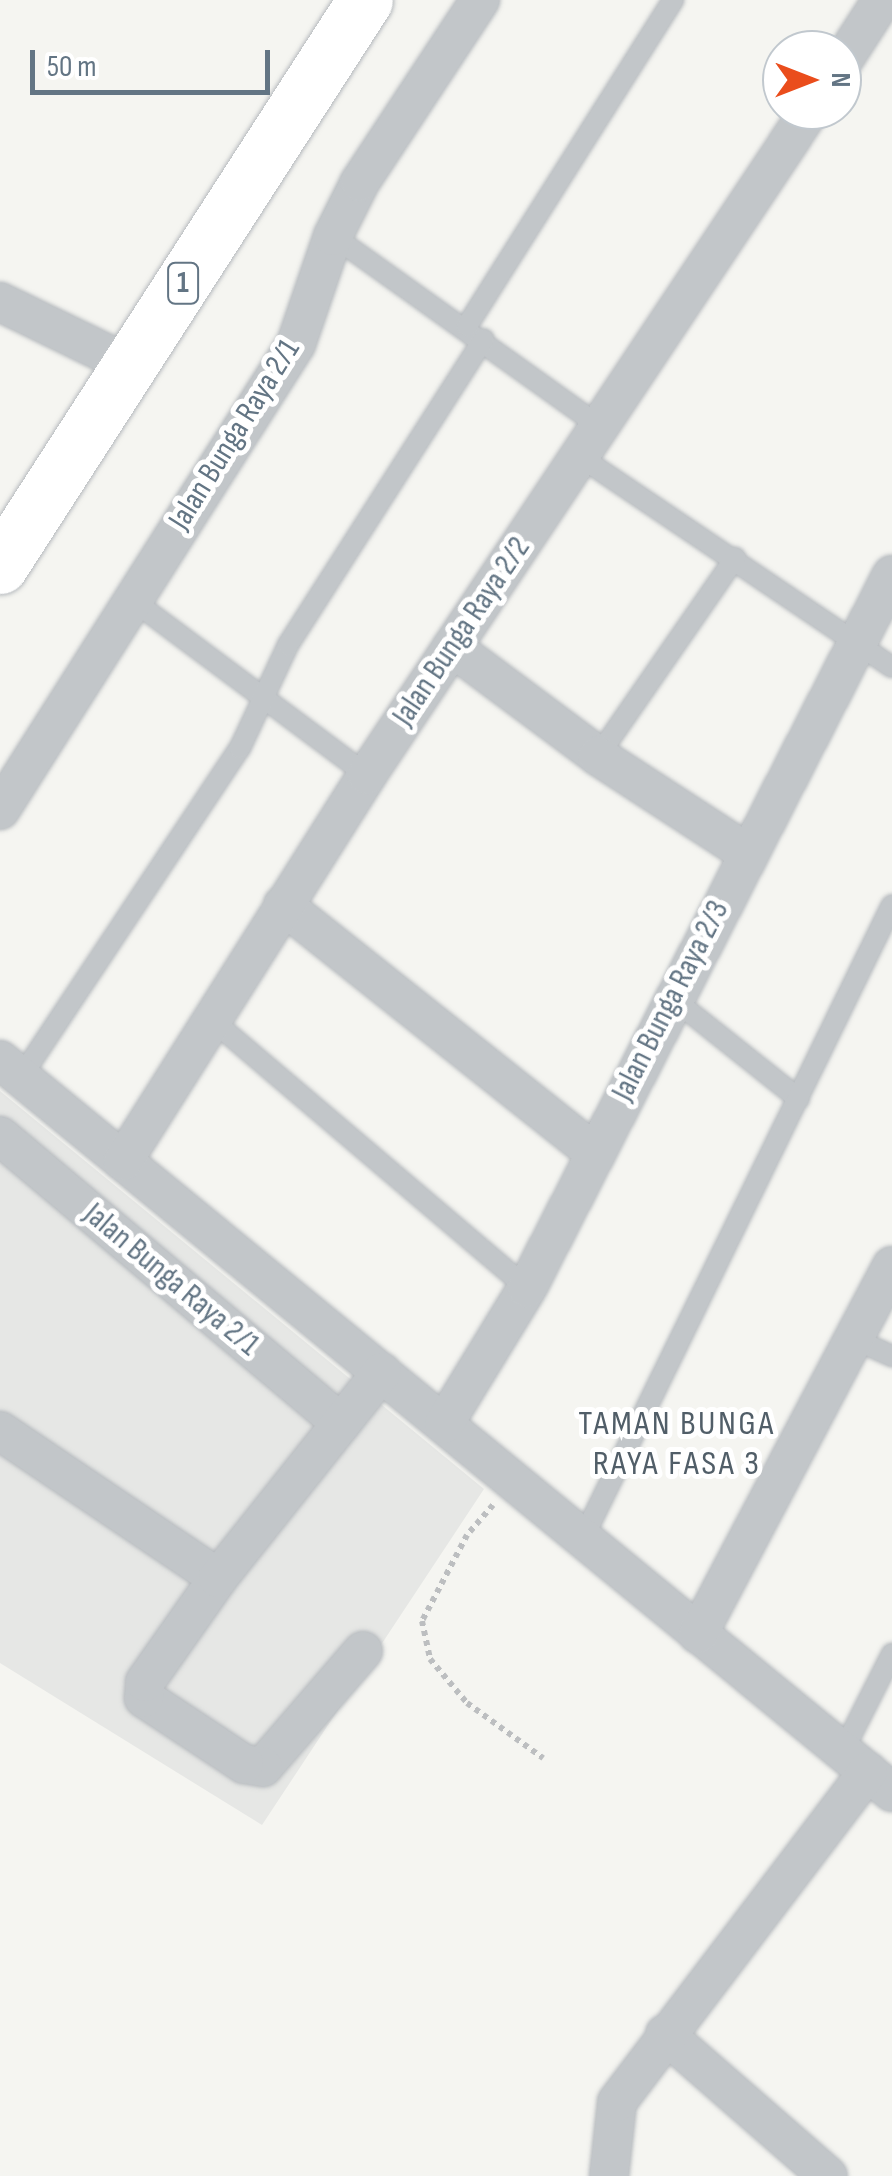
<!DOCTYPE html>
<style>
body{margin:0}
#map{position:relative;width:892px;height:2176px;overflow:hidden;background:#f5f5f1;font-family:"Sofia Sans Condensed",sans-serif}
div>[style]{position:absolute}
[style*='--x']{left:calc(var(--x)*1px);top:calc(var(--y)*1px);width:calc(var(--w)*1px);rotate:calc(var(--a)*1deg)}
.built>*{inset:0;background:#e6e7e5}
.path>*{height:6px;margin-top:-3px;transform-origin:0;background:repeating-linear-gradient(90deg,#bcbec0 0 5px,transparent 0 10px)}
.roads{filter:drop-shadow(0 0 2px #b5b9bd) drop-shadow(0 0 2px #b5b9bd)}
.lane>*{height:20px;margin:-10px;padding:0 10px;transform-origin:10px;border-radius:10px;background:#c2c6c9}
.street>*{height:38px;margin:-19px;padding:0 19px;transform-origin:19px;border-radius:19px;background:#c2c6c9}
.primary>*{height:55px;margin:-27.5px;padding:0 27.5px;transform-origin:27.5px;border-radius:27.5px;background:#fff}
span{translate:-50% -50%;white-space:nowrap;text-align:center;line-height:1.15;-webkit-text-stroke:10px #fff;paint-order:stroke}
.shield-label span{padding:2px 8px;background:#fff;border:2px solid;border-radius:8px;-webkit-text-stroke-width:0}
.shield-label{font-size:30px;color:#637584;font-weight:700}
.street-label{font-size:32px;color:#637584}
.neighbourhood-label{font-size:35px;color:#515e68;letter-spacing:2.5px}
.north{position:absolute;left:762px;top:30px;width:100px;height:100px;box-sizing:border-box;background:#fff;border:2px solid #c1c8ce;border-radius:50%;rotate:90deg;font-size:28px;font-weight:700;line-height:40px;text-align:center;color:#637584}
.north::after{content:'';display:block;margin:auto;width:35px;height:45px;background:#ea4d1c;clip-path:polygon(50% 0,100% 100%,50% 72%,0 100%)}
.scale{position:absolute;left:30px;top:50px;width:240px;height:45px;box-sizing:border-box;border:5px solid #637584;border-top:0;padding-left:12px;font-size:30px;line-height:35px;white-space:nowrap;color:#637584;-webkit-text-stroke:8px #fff;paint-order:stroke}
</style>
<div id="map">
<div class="built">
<div style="clip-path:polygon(0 1091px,484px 1489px,262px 1825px,0 1663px)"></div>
</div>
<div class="path">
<div style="--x:493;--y:1505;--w:40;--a:131"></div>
<div style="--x:467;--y:1535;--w:97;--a:117.6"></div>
<div style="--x:422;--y:1621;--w:39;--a:78"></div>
<div style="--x:430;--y:1659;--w:57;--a:49.9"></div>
<div style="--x:467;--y:1703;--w:94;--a:35.9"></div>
</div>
<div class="roads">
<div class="lane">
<div style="--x:333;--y:236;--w:329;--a:35.5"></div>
<div style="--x:467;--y:326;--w:386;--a:-57.7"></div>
<div style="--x:579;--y:456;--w:377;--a:34"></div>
<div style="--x:131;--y:599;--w:294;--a:36.7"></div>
<div style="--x:598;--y:756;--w:241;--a:-55.3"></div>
<div style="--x:672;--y:998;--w:162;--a:38.5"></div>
<div style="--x:211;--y:1019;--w:415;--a:40.4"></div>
<div style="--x:21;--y:1077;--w:395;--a:-56.4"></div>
<div style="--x:240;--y:748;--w:114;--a:-65"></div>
<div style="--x:288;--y:645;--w:363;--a:-57.4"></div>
<div style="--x:854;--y:1339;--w:42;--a:24.1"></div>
<div style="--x:583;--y:1538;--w:704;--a:-63.98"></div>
<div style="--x:843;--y:1751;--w:109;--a:-63.2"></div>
</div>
<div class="street">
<div style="--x:842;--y:62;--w:74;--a:-57.2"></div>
<div style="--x:0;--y:302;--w:144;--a:25.9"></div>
<div style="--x:452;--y:647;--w:182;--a:36.7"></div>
<div style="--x:598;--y:756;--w:176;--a:33"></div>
<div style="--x:0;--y:810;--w:552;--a:-57.58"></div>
<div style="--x:296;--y:344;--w:114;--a:-71.1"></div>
<div style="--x:333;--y:236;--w:60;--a:-63.4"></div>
<div style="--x:360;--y:182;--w:218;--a:-56.6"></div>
<div style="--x:283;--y:905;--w:399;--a:38.5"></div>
<div style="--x:0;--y:1060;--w:1154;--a:39.37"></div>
<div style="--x:0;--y:1136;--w:446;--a:40.1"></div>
<div style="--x:123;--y:1161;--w:457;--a:-57.7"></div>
<div style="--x:367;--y:775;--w:799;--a:-56.33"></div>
<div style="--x:444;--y:1424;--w:159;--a:-58.6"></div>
<div style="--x:527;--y:1288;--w:801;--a:-62.89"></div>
<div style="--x:0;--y:1431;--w:263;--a:34"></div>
<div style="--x:698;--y:1634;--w:416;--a:-62.2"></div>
<div style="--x:363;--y:1651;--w:153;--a:130.8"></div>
<div style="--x:263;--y:1767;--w:19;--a:-171"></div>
<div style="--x:244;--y:1764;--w:120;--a:-146.6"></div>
<div style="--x:144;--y:1698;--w:16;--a:-86"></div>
<div style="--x:145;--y:1682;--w:127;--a:-54.9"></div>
<div style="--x:218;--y:1578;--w:263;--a:-51.5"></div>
<div style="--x:665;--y:2034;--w:216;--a:41.1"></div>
<div style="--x:609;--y:2176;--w:74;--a:-83.8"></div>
<div style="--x:617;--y:2102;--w:415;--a:-52.8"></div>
</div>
<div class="primary">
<div style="--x:0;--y:566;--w:673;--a:-57.18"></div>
</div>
</div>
<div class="shield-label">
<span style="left:183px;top:283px">1</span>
</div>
<div class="street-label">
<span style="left:235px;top:435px;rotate:-58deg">Jalan Bunga Raya 2/1</span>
<span style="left:462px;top:632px;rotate:-56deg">Jalan Bunga Raya 2/2</span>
<span style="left:671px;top:1001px;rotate:-63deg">Jalan Bunga Raya 2/3</span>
<span style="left:171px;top:1280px;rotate:40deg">Jalan Bunga Raya 2/1</span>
</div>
<div class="neighbourhood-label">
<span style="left:677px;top:1444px">TAMAN BUNGA<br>RAYA FASA 3</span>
</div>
<div class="north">N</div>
<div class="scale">50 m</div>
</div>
